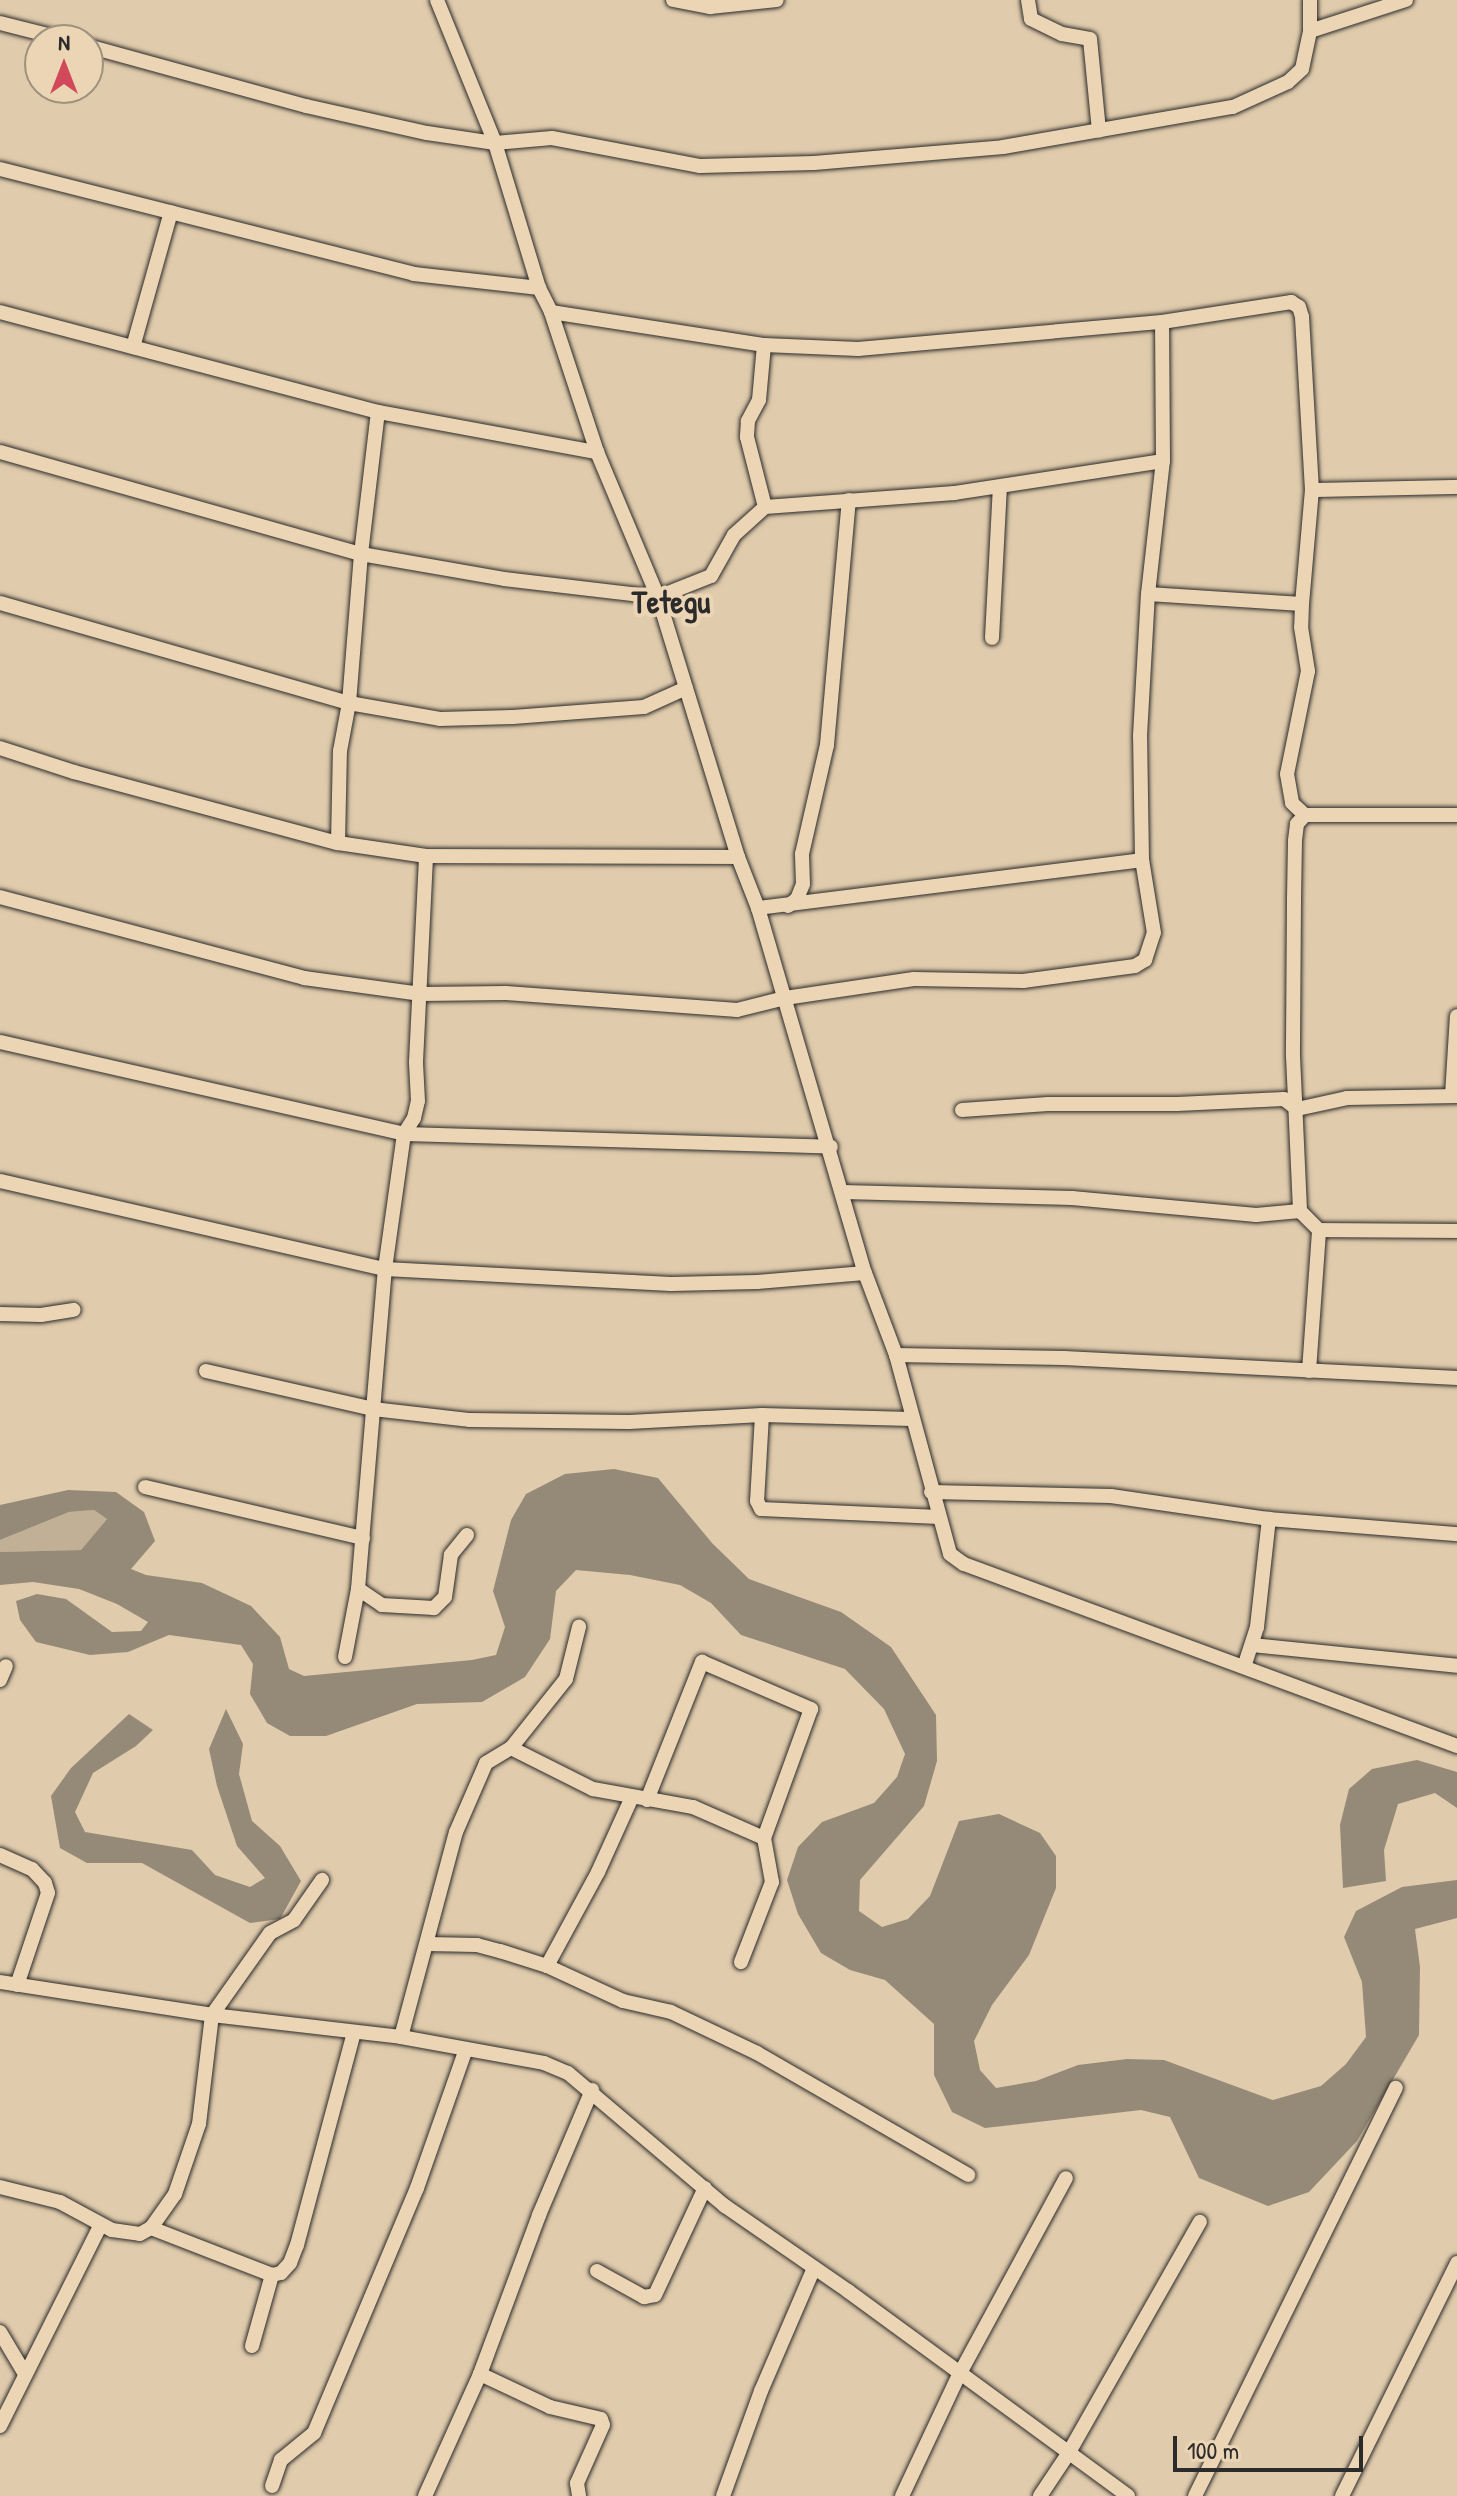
<!DOCTYPE html>
<style>
body{margin:0}
#map{position:relative;width:1457px;height:2496px;overflow:hidden;background:#e0cbac;font-family:"Patrick Hand",sans-serif}
div>[style]{position:absolute}
[style*='--x']{left:calc(var(--x)*1px);top:calc(var(--y)*1px);width:calc(var(--w)*1px);rotate:calc(var(--a)*1deg)}
.green>*{inset:0;background:#c1b096}
.water>*{inset:0;background:#958a77}
.roads{filter:drop-shadow(0 0 2px #2b2b2b) drop-shadow(0 0 2px #2b2b2b)}
.minor>*{height:14px;margin:-7px;padding:0 7px;transform-origin:7px;border-radius:7px;background:#ebd5b4}
span{translate:-50% -50%;white-space:nowrap;text-align:center;line-height:1.15;-webkit-text-stroke:8px #ebd5b4;paint-order:stroke}
.district-label{font-size:32px;color:#2b2b2b;font-weight:700}
.north{position:absolute;left:24px;top:24px;width:80px;height:80px;box-sizing:border-box;background:#ebd5b4;border:2px solid #9e917d;border-radius:50%;rotate:0deg;font-size:22px;font-weight:700;line-height:32px;text-align:center;color:#2b2b2b}
.north::after{content:'';display:block;margin:auto;width:28px;height:36px;background:#d1495b;clip-path:polygon(50% 0,100% 100%,50% 72%,0 100%)}
.scale{position:absolute;left:1173px;top:2436px;width:190px;height:36px;box-sizing:border-box;border:4px solid #2b2b2b;border-top:0;padding-left:10px;font-size:24px;line-height:28px;white-space:nowrap;color:#2b2b2b;-webkit-text-stroke:6px #ebd5b4;paint-order:stroke}
</style>
<div id="map">
<div class="green">
<div style="clip-path:polygon(94px 1510px,107px 1519px,81px 1550px,0 1552px,0 1540px,69px 1512px)"></div>
</div>
<div class="water">
<div style="clip-path:polygon(614px 1469px,658px 1478px,712px 1543px,749px 1579px,841px 1612px,891px 1647px,936px 1715px,937px 1761px,924px 1806px,860px 1880px,859px 1911px,882px 1927px,908px 1919px,930px 1896px,959px 1821px,999px 1814px,1040px 1833px,1056px 1856px,1056px 1888px,1029px 1955px,992px 2005px,974px 2041px,980px 2070px,996px 2088px,1036px 2081px,1078px 2065px,1127px 2059px,1164px 2060px,1273px 2100px,1321px 2086px,1346px 2064px,1366px 2037px,1362px 1982px,1344px 1937px,1356px 1911px,1402px 1887px,1457px 1880px,1457px 1918px,1415px 1929px,1420px 1967px,1419px 2035px,1357px 2141px,1309px 2192px,1268px 2206px,1199px 2178px,1170px 2117px,1141px 2110px,985px 2128px,952px 2112px,934px 2075px,934px 2024px,885px 1980px,850px 1970px,821px 1953px,798px 1914px,787px 1880px,798px 1847px,822px 1822px,874px 1803px,897px 1777px,905px 1754px,884px 1709px,845px 1669px,741px 1635px,711px 1603px,680px 1585px,630px 1575px,576px 1570px,556px 1591px,550px 1639px,525px 1677px,482px 1702px,417px 1704px,326px 1736px,290px 1736px,267px 1723px,250px 1694px,253px 1664px,241px 1645px,169px 1635px,128px 1652px,90px 1655px,36px 1642px,20px 1620px,16px 1601px,37px 1594px,66px 1599px,112px 1632px,141px 1631px,148px 1622px,117px 1604px,79px 1589px,33px 1582px,0 1585px,0 1552px,81px 1550px,107px 1519px,94px 1510px,69px 1512px,0 1540px,0 1505px,68px 1490px,116px 1492px,144px 1512px,155px 1541px,131px 1569px,146px 1575px,202px 1583px,251px 1606px,280px 1637px,289px 1669px,304px 1676px,472px 1660px,496px 1655px,505px 1627px,493px 1591px,511px 1520px,526px 1494px,565px 1474px)"></div>
<div style="clip-path:polygon(226px 1709px,243px 1744px,239px 1774px,252px 1821px,280px 1846px,301px 1881px,280px 1919px,250px 1923px,142px 1863px,87px 1863px,60px 1848px,51px 1796px,71px 1768px,129px 1714px,153px 1730px,136px 1746px,93px 1773px,75px 1812px,85px 1832px,192px 1850px,215px 1875px,250px 1887px,265px 1878px,237px 1846px,217px 1786px,209px 1749px)"></div>
<div style="clip-path:polygon(1417px 1760px,1457px 1772px,1457px 1808px,1435px 1793px,1398px 1804px,1384px 1850px,1386px 1881px,1343px 1888px,1340px 1825px,1349px 1789px,1372px 1769px)"></div>
</div>
<div class="roads">
<div class="minor">
<div style="--x:437;--y:0;--w:154;--a:67.9"></div>
<div style="--x:495;--y:143;--w:152;--a:73.1"></div>
<div style="--x:539;--y:288;--w:27;--a:63"></div>
<div style="--x:551;--y:312;--w:147;--a:71.8"></div>
<div style="--x:597;--y:452;--w:157;--a:67.2"></div>
<div style="--x:658;--y:597;--w:272;--a:72.9"></div>
<div style="--x:738;--y:857;--w:55;--a:68.6"></div>
<div style="--x:758;--y:908;--w:380;--a:73.7"></div>
<div style="--x:865;--y:1273;--w:88;--a:69.3"></div>
<div style="--x:896;--y:1355;--w:206;--a:74.8"></div>
<div style="--x:950;--y:1554;--w:17;--a:36"></div>
<div style="--x:964;--y:1564;--w:526;--a:20.26"></div>
<div style="--x:673;--y:0;--w:38;--a:11"></div>
<div style="--x:710;--y:7;--w:67;--a:-6"></div>
<div style="--x:1028;--y:0;--w:19;--a:81"></div>
<div style="--x:1031;--y:19;--w:34;--a:26"></div>
<div style="--x:1062;--y:34;--w:28;--a:10"></div>
<div style="--x:1090;--y:39;--w:92;--a:84.4"></div>
<div style="--x:1310;--y:0;--w:31;--a:90"></div>
<div style="--x:0;--y:23;--w:69;--a:14.2"></div>
<div style="--x:88;--y:46;--w:226;--a:15.4"></div>
<div style="--x:306;--y:106;--w:124;--a:12.6"></div>
<div style="--x:427;--y:133;--w:69;--a:8.4"></div>
<div style="--x:495;--y:143;--w:57;--a:-5"></div>
<div style="--x:552;--y:138;--w:151;--a:10.7"></div>
<div style="--x:700;--y:166;--w:114;--a:-1.5"></div>
<div style="--x:814;--y:163;--w:190;--a:-4.8"></div>
<div style="--x:1003;--y:147;--w:233;--a:-9.9"></div>
<div style="--x:1233;--y:107;--w:60;--a:-24.4"></div>
<div style="--x:1288;--y:82;--w:19;--a:-43"></div>
<div style="--x:1302;--y:69;--w:39;--a:-78"></div>
<div style="--x:1310;--y:31;--w:101;--a:-17.9"></div>
<div style="--x:0;--y:169;--w:427;--a:14.2"></div>
<div style="--x:414;--y:274;--w:126;--a:6.4"></div>
<div style="--x:0;--y:312;--w:391;--a:14.8"></div>
<div style="--x:378;--y:412;--w:223;--a:10.4"></div>
<div style="--x:551;--y:312;--w:216;--a:8.8"></div>
<div style="--x:764;--y:345;--w:94;--a:2.4"></div>
<div style="--x:858;--y:349;--w:305;--a:-5.1"></div>
<div style="--x:1162;--y:322;--w:131;--a:-8.8"></div>
<div style="--x:1291;--y:302;--w:9;--a:32"></div>
<div style="--x:1299;--y:307;--w:10;--a:73"></div>
<div style="--x:1302;--y:317;--w:173;--a:86.7"></div>
<div style="--x:764;--y:345;--w:55;--a:95.2"></div>
<div style="--x:759;--y:400;--w:24;--a:118"></div>
<div style="--x:748;--y:421;--w:16;--a:94"></div>
<div style="--x:747;--y:437;--w:72;--a:75.6"></div>
<div style="--x:133;--y:347;--w:140;--a:-74.3"></div>
<div style="--x:0;--y:452;--w:375;--a:15.8"></div>
<div style="--x:361;--y:554;--w:145;--a:9.9"></div>
<div style="--x:504;--y:579;--w:155;--a:6.7"></div>
<div style="--x:658;--y:597;--w:57;--a:-21.6"></div>
<div style="--x:711;--y:576;--w:47;--a:-60.7"></div>
<div style="--x:734;--y:535;--w:42;--a:-42.1"></div>
<div style="--x:765;--y:507;--w:190;--a:-4.2"></div>
<div style="--x:954;--y:493;--w:211;--a:-8.7"></div>
<div style="--x:1148;--y:594;--w:154;--a:3.7"></div>
<div style="--x:1302;--y:604;--w:23;--a:92"></div>
<div style="--x:1301;--y:627;--w:45;--a:81"></div>
<div style="--x:1308;--y:671;--w:105;--a:101.5"></div>
<div style="--x:1287;--y:774;--w:29;--a:80"></div>
<div style="--x:1292;--y:803;--w:18;--a:43"></div>
<div style="--x:1305;--y:815;--w:152;--a:0"></div>
<div style="--x:0;--y:603;--w:363;--a:16"></div>
<div style="--x:349;--y:703;--w:92;--a:10"></div>
<div style="--x:440;--y:719;--w:73;--a:-1.6"></div>
<div style="--x:513;--y:717;--w:131;--a:-4.4"></div>
<div style="--x:644;--y:707;--w:46;--a:-24.3"></div>
<div style="--x:1302;--y:604;--w:114;--a:-85"></div>
<div style="--x:1312;--y:490;--w:145;--a:-1.2"></div>
<div style="--x:992;--y:638;--w:151;--a:-87"></div>
<div style="--x:0;--y:748;--w:78;--a:18"></div>
<div style="--x:74;--y:772;--w:273;--a:15.1"></div>
<div style="--x:338;--y:843;--w:89;--a:8.4"></div>
<div style="--x:426;--y:856;--w:312;--a:0.2"></div>
<div style="--x:1305;--y:815;--w:12;--a:132"></div>
<div style="--x:1297;--y:824;--w:17;--a:97"></div>
<div style="--x:1295;--y:841;--w:60;--a:91"></div>
<div style="--x:1294;--y:901;--w:155;--a:90.4"></div>
<div style="--x:1293;--y:1056;--w:155;--a:87.4"></div>
<div style="--x:1300;--y:1211;--w:27;--a:45"></div>
<div style="--x:1319;--y:1230;--w:138;--a:0.4"></div>
<div style="--x:338;--y:843;--w:92;--a:-88.8"></div>
<div style="--x:340;--y:751;--w:49;--a:-79.4"></div>
<div style="--x:349;--y:703;--w:149;--a:-85.4"></div>
<div style="--x:361;--y:554;--w:143;--a:-83.2"></div>
<div style="--x:0;--y:897;--w:315;--a:14.9"></div>
<div style="--x:304;--y:978;--w:118;--a:7.8"></div>
<div style="--x:421;--y:994;--w:85;--a:-0.7"></div>
<div style="--x:506;--y:993;--w:232;--a:4.2"></div>
<div style="--x:737;--y:1010;--w:49;--a:-14"></div>
<div style="--x:785;--y:998;--w:130;--a:-8.4"></div>
<div style="--x:914;--y:979;--w:109;--a:1.1"></div>
<div style="--x:1023;--y:981;--w:113;--a:-7.6"></div>
<div style="--x:1135;--y:966;--w:12;--a:-31"></div>
<div style="--x:1145;--y:960;--w:28;--a:-72"></div>
<div style="--x:1154;--y:933;--w:74;--a:-99.3"></div>
<div style="--x:1142;--y:860;--w:124;--a:-90.9"></div>
<div style="--x:1140;--y:736;--w:142;--a:-86.8"></div>
<div style="--x:1148;--y:594;--w:134;--a:-83.6"></div>
<div style="--x:1163;--y:461;--w:139;--a:-90.4"></div>
<div style="--x:788;--y:906;--w:11;--a:-38"></div>
<div style="--x:797;--y:899;--w:16;--a:-68"></div>
<div style="--x:803;--y:884;--w:30;--a:-92"></div>
<div style="--x:802;--y:854;--w:112;--a:-77.1"></div>
<div style="--x:827;--y:745;--w:246;--a:-84.9"></div>
<div style="--x:758;--y:908;--w:387;--a:-7.1"></div>
<div style="--x:0;--y:1042;--w:414;--a:12.8"></div>
<div style="--x:404;--y:1134;--w:427;--a:1.7"></div>
<div style="--x:1452;--y:1095;--w:79;--a:-86.4"></div>
<div style="--x:962;--y:1110;--w:86;--a:-4"></div>
<div style="--x:1048;--y:1104;--w:129;--a:0"></div>
<div style="--x:1177;--y:1104;--w:107;--a:-2.7"></div>
<div style="--x:1284;--y:1099;--w:16;--a:38"></div>
<div style="--x:1297;--y:1109;--w:51;--a:-12.4"></div>
<div style="--x:1347;--y:1098;--w:110;--a:-1"></div>
<div style="--x:0;--y:1181;--w:395;--a:12.9"></div>
<div style="--x:385;--y:1269;--w:136;--a:-82"></div>
<div style="--x:404;--y:1134;--w:19;--a:-58"></div>
<div style="--x:414;--y:1118;--w:17;--a:-77"></div>
<div style="--x:418;--y:1101;--w:39;--a:-93"></div>
<div style="--x:416;--y:1062;--w:206;--a:-87.2"></div>
<div style="--x:843;--y:1192;--w:229;--a:1.5"></div>
<div style="--x:1072;--y:1198;--w:185;--a:5.3"></div>
<div style="--x:1256;--y:1215;--w:44;--a:-5.2"></div>
<div style="--x:0;--y:1314;--w:41;--a:1.4"></div>
<div style="--x:41;--y:1315;--w:33;--a:-9"></div>
<div style="--x:896;--y:1355;--w:168;--a:1"></div>
<div style="--x:1064;--y:1358;--w:394;--a:2.9"></div>
<div style="--x:206;--y:1371;--w:171;--a:12.8"></div>
<div style="--x:373;--y:1409;--w:98;--a:6.5"></div>
<div style="--x:470;--y:1420;--w:159;--a:0.7"></div>
<div style="--x:629;--y:1422;--w:133;--a:-3"></div>
<div style="--x:762;--y:1415;--w:149;--a:1.5"></div>
<div style="--x:1309;--y:1371;--w:141;--a:-85.9"></div>
<div style="--x:762;--y:1415;--w:86;--a:93.3"></div>
<div style="--x:757;--y:1501;--w:9;--a:63"></div>
<div style="--x:761;--y:1509;--w:178;--a:2.6"></div>
<div style="--x:145;--y:1487;--w:224;--a:13.2"></div>
<div style="--x:931;--y:1492;--w:180;--a:1.3"></div>
<div style="--x:1111;--y:1496;--w:160;--a:8.3"></div>
<div style="--x:1269;--y:1519;--w:189;--a:4.6"></div>
<div style="--x:467;--y:1535;--w:26;--a:129"></div>
<div style="--x:451;--y:1555;--w:42;--a:98.1"></div>
<div style="--x:445;--y:1597;--w:16;--a:135"></div>
<div style="--x:434;--y:1608;--w:52;--a:-176.7"></div>
<div style="--x:382;--y:1605;--w:29;--a:-146"></div>
<div style="--x:358;--y:1589;--w:321;--a:-85.2"></div>
<div style="--x:385;--y:1269;--w:286;--a:3"></div>
<div style="--x:671;--y:1284;--w:86;--a:-1.3"></div>
<div style="--x:757;--y:1282;--w:108;--a:-4.8"></div>
<div style="--x:1252;--y:1645;--w:206;--a:5.8"></div>
<div style="--x:345;--y:1657;--w:69;--a:-79.2"></div>
<div style="--x:1244;--y:1667;--w:42;--a:-72"></div>
<div style="--x:1257;--y:1627;--w:109;--a:-83.7"></div>
<div style="--x:0;--y:1680;--w:15;--a:-67"></div>
<div style="--x:511;--y:1748;--w:92;--a:26.6"></div>
<div style="--x:593;--y:1789;--w:102;--a:10.2"></div>
<div style="--x:693;--y:1807;--w:77;--a:23.6"></div>
<div style="--x:647;--y:1800;--w:149;--a:-68.3"></div>
<div style="--x:702;--y:1662;--w:119;--a:23.3"></div>
<div style="--x:811;--y:1709;--w:137;--a:110"></div>
<div style="--x:764;--y:1838;--w:45;--a:79.7"></div>
<div style="--x:772;--y:1882;--w:86;--a:111.2"></div>
<div style="--x:0;--y:1855;--w:35;--a:24"></div>
<div style="--x:32;--y:1869;--w:19;--a:47"></div>
<div style="--x:45;--y:1883;--w:10;--a:73"></div>
<div style="--x:48;--y:1893;--w:97;--a:108.6"></div>
<div style="--x:427;--y:1944;--w:50;--a:1.1"></div>
<div style="--x:477;--y:1945;--w:24;--a:15"></div>
<div style="--x:500;--y:1951;--w:49;--a:17.7"></div>
<div style="--x:547;--y:1966;--w:84;--a:24.7"></div>
<div style="--x:623;--y:2001;--w:49;--a:12.9"></div>
<div style="--x:671;--y:2012;--w:95;--a:25.5"></div>
<div style="--x:757;--y:2053;--w:244;--a:30"></div>
<div style="--x:547;--y:1966;--w:107;--a:-61.5"></div>
<div style="--x:598;--y:1872;--w:82;--a:-65.6"></div>
<div style="--x:0;--y:1982;--w:215;--a:8.8"></div>
<div style="--x:212;--y:2015;--w:190;--a:6.6"></div>
<div style="--x:401;--y:2037;--w:145;--a:10.3"></div>
<div style="--x:544;--y:2063;--w:26;--a:23"></div>
<div style="--x:568;--y:2073;--w:206;--a:40.3"></div>
<div style="--x:725;--y:2206;--w:150;--a:34.6"></div>
<div style="--x:848;--y:2291;--w:347;--a:36.2"></div>
<div style="--x:401;--y:2037;--w:212;--a:-75"></div>
<div style="--x:456;--y:1832;--w:75;--a:-66.5"></div>
<div style="--x:486;--y:1763;--w:29;--a:-31"></div>
<div style="--x:511;--y:1748;--w:88;--a:-51.4"></div>
<div style="--x:566;--y:1679;--w:54;--a:-76"></div>
<div style="--x:0;--y:2187;--w:62;--a:14"></div>
<div style="--x:60;--y:2202;--w:59;--a:28.3"></div>
<div style="--x:112;--y:2230;--w:28;--a:8"></div>
<div style="--x:140;--y:2234;--w:13;--a:-29"></div>
<div style="--x:151;--y:2228;--w:42;--a:-54.8"></div>
<div style="--x:175;--y:2194;--w:74;--a:-71.1"></div>
<div style="--x:199;--y:2124;--w:110;--a:-83.2"></div>
<div style="--x:212;--y:2015;--w:100;--a:-54.7"></div>
<div style="--x:270;--y:1933;--w:27;--a:-28"></div>
<div style="--x:294;--y:1920;--w:49;--a:-55"></div>
<div style="--x:151;--y:2228;--w:130;--a:21.2"></div>
<div style="--x:272;--y:2275;--w:9;--a:-13"></div>
<div style="--x:281;--y:2273;--w:13;--a:-48"></div>
<div style="--x:290;--y:2263;--w:19;--a:-69"></div>
<div style="--x:297;--y:2245;--w:220;--a:-75"></div>
<div style="--x:597;--y:2271;--w:54;--a:29"></div>
<div style="--x:644;--y:2297;--w:11;--a:-10"></div>
<div style="--x:655;--y:2295;--w:118;--a:-65"></div>
<div style="--x:0;--y:2332;--w:49;--a:59.2"></div>
<div style="--x:252;--y:2346;--w:74;--a:-74.3"></div>
<div style="--x:480;--y:2374;--w:77;--a:25.2"></div>
<div style="--x:550;--y:2407;--w:52;--a:13.2"></div>
<div style="--x:601;--y:2419;--w:6;--a:72"></div>
<div style="--x:603;--y:2425;--w:64;--a:114.1"></div>
<div style="--x:577;--y:2483;--w:13;--a:81"></div>
<div style="--x:0;--y:2426;--w:224;--a:-63.4"></div>
<div style="--x:272;--y:2486;--w:28;--a:-71"></div>
<div style="--x:281;--y:2460;--w:43;--a:-39.3"></div>
<div style="--x:314;--y:2433;--w:266;--a:-67.2"></div>
<div style="--x:417;--y:2188;--w:147;--a:-70.6"></div>
<div style="--x:425;--y:2496;--w:134;--a:-65.7"></div>
<div style="--x:480;--y:2374;--w:170;--a:-69.6"></div>
<div style="--x:539;--y:2215;--w:136;--a:-67"></div>
<div style="--x:723;--y:2496;--w:112;--a:-70.1"></div>
<div style="--x:761;--y:2391;--w:134;--a:-66.7"></div>
<div style="--x:902;--y:2496;--w:134;--a:-64.8"></div>
<div style="--x:959;--y:2375;--w:224;--a:-61.5"></div>
<div style="--x:1040;--y:2496;--w:50;--a:-56.3"></div>
<div style="--x:1068;--y:2454;--w:267;--a:-60.4"></div>
<div style="--x:1195;--y:2496;--w:455;--a:-63.8"></div>
<div style="--x:1342;--y:2496;--w:260;--a:-63.7"></div>
</div>
</div>
<div class="district-label">
<span style="left:671px;top:602px">Tetegu</span>
</div>
<div class="north">N</div>
<div class="scale">100 m</div>
</div>
